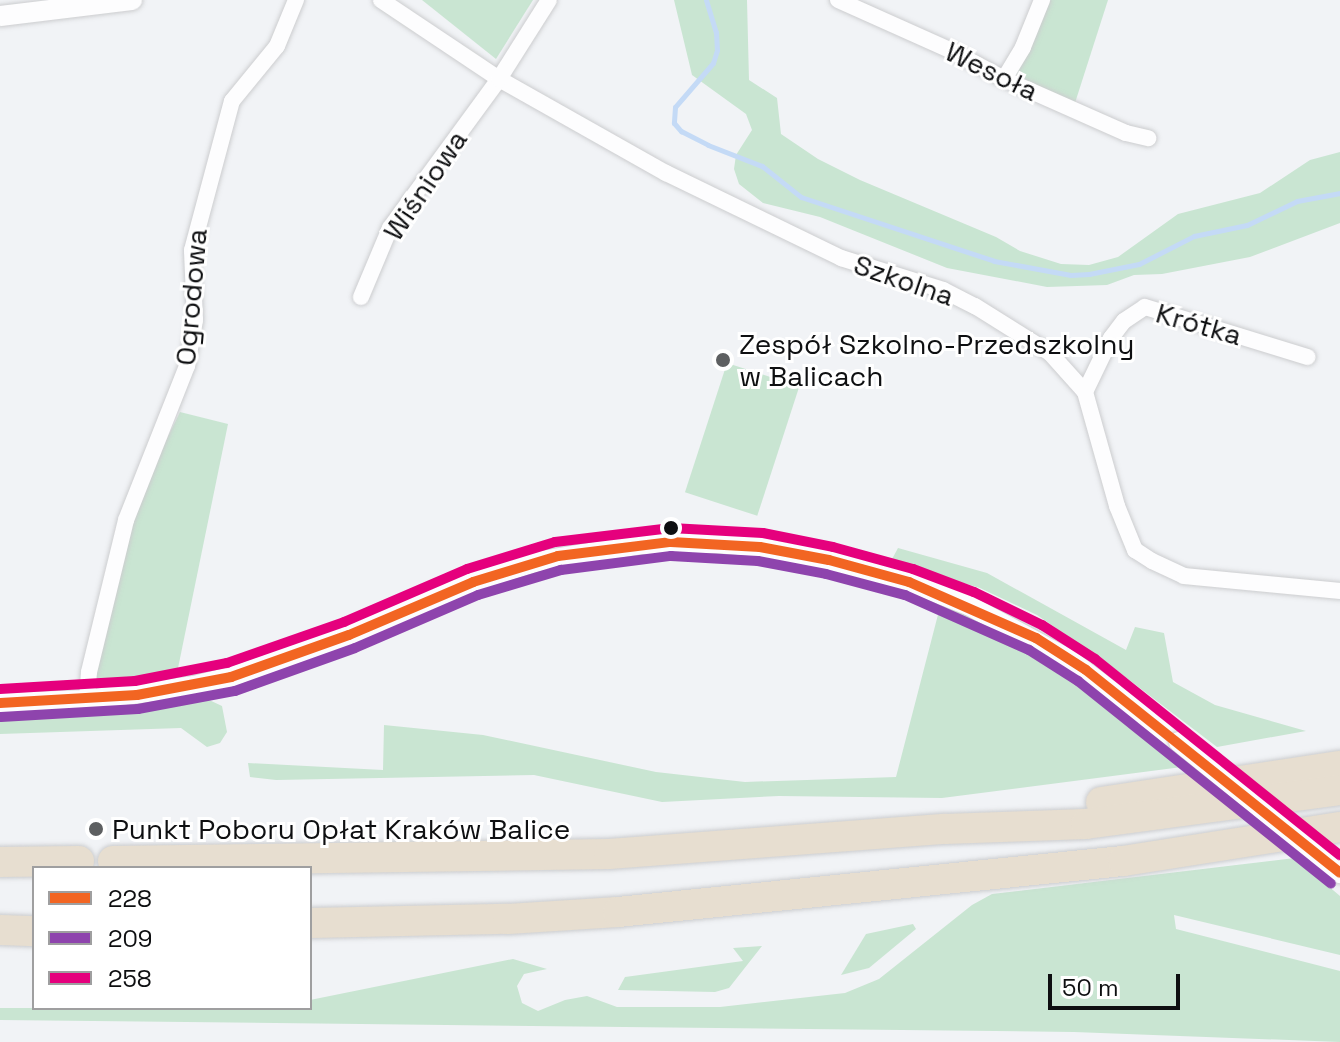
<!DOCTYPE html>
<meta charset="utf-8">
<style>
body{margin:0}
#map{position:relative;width:1340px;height:1042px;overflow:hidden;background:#f1f3f6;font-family:"Space Grotesk",sans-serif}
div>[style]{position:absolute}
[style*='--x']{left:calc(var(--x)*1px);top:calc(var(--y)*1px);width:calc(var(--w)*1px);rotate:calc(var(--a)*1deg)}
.green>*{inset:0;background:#c9e5d2;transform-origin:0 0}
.stream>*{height:5px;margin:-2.5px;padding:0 2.5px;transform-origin:2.5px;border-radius:2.5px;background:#c4daf6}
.roads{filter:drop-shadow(0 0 2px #cccdcf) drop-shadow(0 0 2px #cccdcf)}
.minor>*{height:16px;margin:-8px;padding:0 8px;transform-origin:8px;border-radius:8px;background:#fdfdfe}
.tertiary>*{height:20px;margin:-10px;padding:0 10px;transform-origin:10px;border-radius:10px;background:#fdfdfe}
.motorway>*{height:30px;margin:-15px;padding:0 15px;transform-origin:15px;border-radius:15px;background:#e7ded0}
.bridges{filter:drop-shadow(0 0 2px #cccdcf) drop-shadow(0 0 2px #cccdcf)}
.tertiary-bridge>*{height:20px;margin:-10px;padding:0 10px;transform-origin:10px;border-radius:10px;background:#fdfdfe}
.bus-1>*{height:10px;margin:-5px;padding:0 5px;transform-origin:5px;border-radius:5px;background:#f26522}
.bus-2>*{height:10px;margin:-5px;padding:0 5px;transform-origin:5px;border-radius:5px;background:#8e44ad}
.bus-3>*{height:10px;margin:-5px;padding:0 5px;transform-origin:5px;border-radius:5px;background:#e5007d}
.dots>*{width:22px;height:22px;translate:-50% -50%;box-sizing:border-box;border:4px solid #fff;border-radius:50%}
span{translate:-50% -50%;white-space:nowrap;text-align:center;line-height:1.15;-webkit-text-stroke:6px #fff;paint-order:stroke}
.street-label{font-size:28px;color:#0e0f11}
.poi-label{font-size:28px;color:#0e0f11}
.left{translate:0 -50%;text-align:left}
.legend{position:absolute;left:32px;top:866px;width:280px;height:144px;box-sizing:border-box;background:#fff;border:2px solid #9f9fa0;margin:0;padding:10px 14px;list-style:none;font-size:24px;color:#0e0f11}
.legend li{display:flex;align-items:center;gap:16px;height:40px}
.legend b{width:40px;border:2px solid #9f9fa0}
.scale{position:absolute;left:1048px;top:974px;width:132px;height:36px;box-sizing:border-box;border:4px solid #0e0f11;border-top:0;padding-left:10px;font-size:24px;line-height:28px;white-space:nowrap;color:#0e0f11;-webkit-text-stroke:6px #fff;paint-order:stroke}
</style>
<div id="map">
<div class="green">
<div style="clip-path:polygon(422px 0,533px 0,496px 59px)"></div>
<div style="clip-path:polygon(674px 0,747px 0,749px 80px,777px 98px,781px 134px,818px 159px,860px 180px,996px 237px,1020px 251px,1061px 264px,1089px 265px,1118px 257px,1178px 214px,1260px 193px,1310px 160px,1340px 152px,1340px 223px,1250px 257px,1162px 274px,1134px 275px,1107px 285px,1047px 287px,947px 268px,820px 217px,763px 203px,739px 184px,734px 169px,736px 155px,752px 130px,746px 114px,692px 75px)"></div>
<div style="clip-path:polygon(1049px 0,1108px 0,1074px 106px,1014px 77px)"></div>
<div style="left:727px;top:363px;width:76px;height:136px;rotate:18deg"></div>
<div style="clip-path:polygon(180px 412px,228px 424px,177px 673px,92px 681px,137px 500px)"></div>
<div style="clip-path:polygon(898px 548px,987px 573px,1126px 650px,1135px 627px,1164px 633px,1173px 682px,1215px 705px,1306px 731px,1217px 747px,1111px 666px,1037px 615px,980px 588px,891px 561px)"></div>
<div style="clip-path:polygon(941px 603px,1004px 627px,1062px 666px,1151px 732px,1148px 741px,1182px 767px,942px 798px,779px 796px,662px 802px,534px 775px,276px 780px,250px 777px,248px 763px,383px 770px,384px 725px,483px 735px,656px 772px,745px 782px,896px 777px)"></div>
<div style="clip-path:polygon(207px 699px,222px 706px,227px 732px,220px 743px,207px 747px,181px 728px,0 734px,0 719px,16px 716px)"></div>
<div style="clip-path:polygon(1295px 858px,1340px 896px,1340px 955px,1174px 915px,1176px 929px,1340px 971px,1340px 1042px,1074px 1032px,0 1020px,0 1008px,310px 1008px,310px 1000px,513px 959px,547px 969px,524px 974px,517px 986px,522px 1003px,538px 1011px,565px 1000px,587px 996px,617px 1007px,720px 1007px,845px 993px,879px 979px,972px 905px,992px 894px)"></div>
<div style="clip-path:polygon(913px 924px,916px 929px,869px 968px,841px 975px,866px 934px)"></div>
<div style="clip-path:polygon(762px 946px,729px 988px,715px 992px,618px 990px,625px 977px,743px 961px,733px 948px)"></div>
</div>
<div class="stream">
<div style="--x:706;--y:0;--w:34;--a:73"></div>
<div style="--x:716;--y:32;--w:18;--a:87"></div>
<div style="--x:717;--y:50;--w:14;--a:107"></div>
<div style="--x:713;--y:63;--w:58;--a:130.8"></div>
<div style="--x:675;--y:107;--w:16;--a:94"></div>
<div style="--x:674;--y:123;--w:11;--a:49"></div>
<div style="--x:681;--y:131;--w:30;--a:27"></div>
<div style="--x:708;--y:145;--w:58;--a:21.3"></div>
<div style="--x:762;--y:166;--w:50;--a:38.5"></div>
<div style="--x:801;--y:197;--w:203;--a:18.3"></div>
<div style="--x:994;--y:261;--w:78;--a:10.3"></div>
<div style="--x:1071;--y:275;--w:18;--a:-3"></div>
<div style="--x:1089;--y:274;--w:51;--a:-11.3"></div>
<div style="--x:1139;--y:264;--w:62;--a:-27"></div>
<div style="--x:1194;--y:236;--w:54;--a:-11.7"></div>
<div style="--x:1247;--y:225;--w:55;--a:-25.6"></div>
<div style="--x:1297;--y:201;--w:44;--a:-10.5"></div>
</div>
<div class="roads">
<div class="minor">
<div style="--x:381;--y:0;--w:142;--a:33.8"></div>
<div style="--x:499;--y:79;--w:192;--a:29.4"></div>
<div style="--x:666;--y:173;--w:195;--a:25.9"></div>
<div style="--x:841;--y:258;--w:107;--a:17.4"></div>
<div style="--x:943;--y:290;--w:36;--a:27"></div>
<div style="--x:975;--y:306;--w:89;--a:32.1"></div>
<div style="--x:1050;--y:353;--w:52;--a:48.1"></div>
<div style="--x:1085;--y:392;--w:118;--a:74.3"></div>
<div style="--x:1117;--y:506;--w:48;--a:67.8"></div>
<div style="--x:1135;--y:550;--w:20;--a:33"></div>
<div style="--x:1152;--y:561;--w:35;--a:25"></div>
<div style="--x:1184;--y:576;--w:157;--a:5.5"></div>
<div style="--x:838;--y:0;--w:123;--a:24.1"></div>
<div style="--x:950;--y:50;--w:61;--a:28.2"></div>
<div style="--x:1004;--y:79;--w:133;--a:23.9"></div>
<div style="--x:1126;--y:133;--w:23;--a:13"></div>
<div style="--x:1004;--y:79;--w:37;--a:-59"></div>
<div style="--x:1023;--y:47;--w:51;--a:-68"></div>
<div style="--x:361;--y:297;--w:75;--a:-67.2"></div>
<div style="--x:390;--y:228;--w:185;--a:-53.8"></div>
<div style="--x:499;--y:79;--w:93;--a:-57.7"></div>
<div style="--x:1085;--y:392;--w:60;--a:-64.3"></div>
<div style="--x:1111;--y:338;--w:21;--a:-53"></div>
<div style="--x:1124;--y:321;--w:25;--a:-34"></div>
<div style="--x:1145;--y:307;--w:170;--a:17.1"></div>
<div style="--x:87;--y:700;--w:28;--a:-86"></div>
<div style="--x:89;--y:672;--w:156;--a:-76.3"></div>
<div style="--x:126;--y:520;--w:166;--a:-68.4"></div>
<div style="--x:187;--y:366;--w:47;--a:-80.1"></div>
<div style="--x:195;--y:320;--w:70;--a:-92.5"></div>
<div style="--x:192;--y:250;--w:154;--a:-75"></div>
<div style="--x:232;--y:101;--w:71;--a:-50.7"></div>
<div style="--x:277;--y:46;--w:50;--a:-67.6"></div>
</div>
<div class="tertiary">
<div style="--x:0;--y:16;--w:133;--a:-6.9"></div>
<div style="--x:0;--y:703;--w:87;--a:-2"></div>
<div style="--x:87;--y:700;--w:108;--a:-7.5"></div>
<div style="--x:194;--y:686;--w:38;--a:-14"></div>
<div style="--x:231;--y:677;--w:125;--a:-19.6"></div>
<div style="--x:349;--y:635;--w:135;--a:-23.1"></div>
<div style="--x:473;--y:582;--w:65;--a:-17.9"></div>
<div style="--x:535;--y:562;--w:109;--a:-9.5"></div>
<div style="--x:642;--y:544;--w:75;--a:-0.8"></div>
<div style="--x:717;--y:543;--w:43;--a:5.3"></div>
<div style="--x:760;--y:547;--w:70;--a:10.7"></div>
<div style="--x:829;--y:560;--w:83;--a:15.4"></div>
<div style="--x:909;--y:582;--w:63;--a:21.3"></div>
<div style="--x:968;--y:605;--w:116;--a:28.3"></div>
<div style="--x:1070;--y:660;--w:136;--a:37"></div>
</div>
<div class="motorway">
<div style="--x:1101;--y:802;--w:242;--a:-8.6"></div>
<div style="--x:113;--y:861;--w:496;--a:-0.8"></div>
<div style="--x:609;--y:854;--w:337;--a:-4.3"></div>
<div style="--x:945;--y:829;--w:141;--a:-2"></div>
<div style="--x:1086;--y:824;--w:256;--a:-7.6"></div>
<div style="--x:0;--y:862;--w:79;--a:-0.7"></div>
<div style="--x:310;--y:923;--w:198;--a:-1.2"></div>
<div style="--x:508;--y:919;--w:110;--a:-3.6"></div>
<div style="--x:618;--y:912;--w:508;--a:-5.77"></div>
<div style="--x:1123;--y:861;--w:220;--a:-8.9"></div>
<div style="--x:0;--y:930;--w:34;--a:2"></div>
</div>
</div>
<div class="bridges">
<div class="tertiary-bridge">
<div style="--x:1179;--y:742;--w:208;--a:39.1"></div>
</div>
</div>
<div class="bus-1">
<div style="--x:0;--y:703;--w:137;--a:-3.3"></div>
<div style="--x:137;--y:695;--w:96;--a:-10.8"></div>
<div style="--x:231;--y:677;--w:125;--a:-19.6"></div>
<div style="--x:349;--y:635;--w:135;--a:-23.1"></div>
<div style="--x:473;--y:582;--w:89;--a:-17"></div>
<div style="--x:558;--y:556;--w:114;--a:-7.1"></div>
<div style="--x:671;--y:542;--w:89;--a:3.2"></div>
<div style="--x:760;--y:547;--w:70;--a:10.7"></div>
<div style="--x:829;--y:560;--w:83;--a:15.4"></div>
<div style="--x:909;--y:582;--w:139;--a:23.8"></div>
<div style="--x:1036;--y:638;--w:59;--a:32.6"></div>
<div style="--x:1086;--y:670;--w:325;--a:38.6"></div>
</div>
<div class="bus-2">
<div style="--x:1;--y:717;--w:137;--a:-3.3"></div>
<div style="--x:138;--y:709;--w:99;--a:-10.5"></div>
<div style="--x:235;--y:691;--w:127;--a:-19.7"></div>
<div style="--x:355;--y:648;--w:134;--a:-23.3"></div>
<div style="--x:478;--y:595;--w:87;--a:-16.8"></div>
<div style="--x:561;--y:570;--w:111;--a:-7.3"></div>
<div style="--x:671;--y:556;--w:87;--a:3.3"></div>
<div style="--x:758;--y:561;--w:69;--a:10.8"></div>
<div style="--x:826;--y:574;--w:82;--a:14.9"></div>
<div style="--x:905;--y:595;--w:136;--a:23.9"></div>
<div style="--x:1029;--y:650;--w:58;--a:32.3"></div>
<div style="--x:1078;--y:681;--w:324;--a:38.7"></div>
</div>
<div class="bus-3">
<div style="--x:0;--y:689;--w:135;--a:-3.4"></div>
<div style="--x:135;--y:681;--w:94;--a:-11.1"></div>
<div style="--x:227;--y:663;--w:124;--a:-19.3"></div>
<div style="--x:344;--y:622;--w:134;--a:-23.3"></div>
<div style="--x:467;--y:569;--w:92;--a:-17.1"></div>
<div style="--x:555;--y:542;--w:117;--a:-6.9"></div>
<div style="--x:671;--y:528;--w:92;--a:3.1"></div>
<div style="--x:763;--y:533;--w:71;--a:11.3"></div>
<div style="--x:833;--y:547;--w:83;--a:15.4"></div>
<div style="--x:913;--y:569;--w:65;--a:20.7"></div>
<div style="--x:974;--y:592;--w:76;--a:25.9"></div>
<div style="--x:1042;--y:625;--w:63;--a:32.7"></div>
<div style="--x:1095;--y:659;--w:314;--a:38.7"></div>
</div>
<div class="dots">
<div style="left:723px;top:360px;background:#5d5f61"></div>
<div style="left:671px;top:528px;background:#0e0f11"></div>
<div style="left:96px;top:829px;background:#5d5f61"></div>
</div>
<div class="street-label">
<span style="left:992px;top:71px;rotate:26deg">Wesoła</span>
<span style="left:425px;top:185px;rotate:-56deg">Wiśniowa</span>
<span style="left:904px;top:280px;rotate:19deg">Szkolna</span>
<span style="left:191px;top:297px;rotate:-85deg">Ogrodowa</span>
<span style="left:1199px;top:324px;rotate:16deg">Krótka</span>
</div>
<div class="poi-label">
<span class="left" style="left:739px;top:360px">Zespół Szkolno-Przedszkolny<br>w Balicach</span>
<span class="left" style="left:112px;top:829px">Punkt Poboru Opłat Kraków Balice</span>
</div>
<ul class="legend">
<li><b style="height:10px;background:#f26522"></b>228</li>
<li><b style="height:10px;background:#8e44ad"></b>209</li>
<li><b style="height:10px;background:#e5007d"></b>258</li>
</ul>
<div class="scale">50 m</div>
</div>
